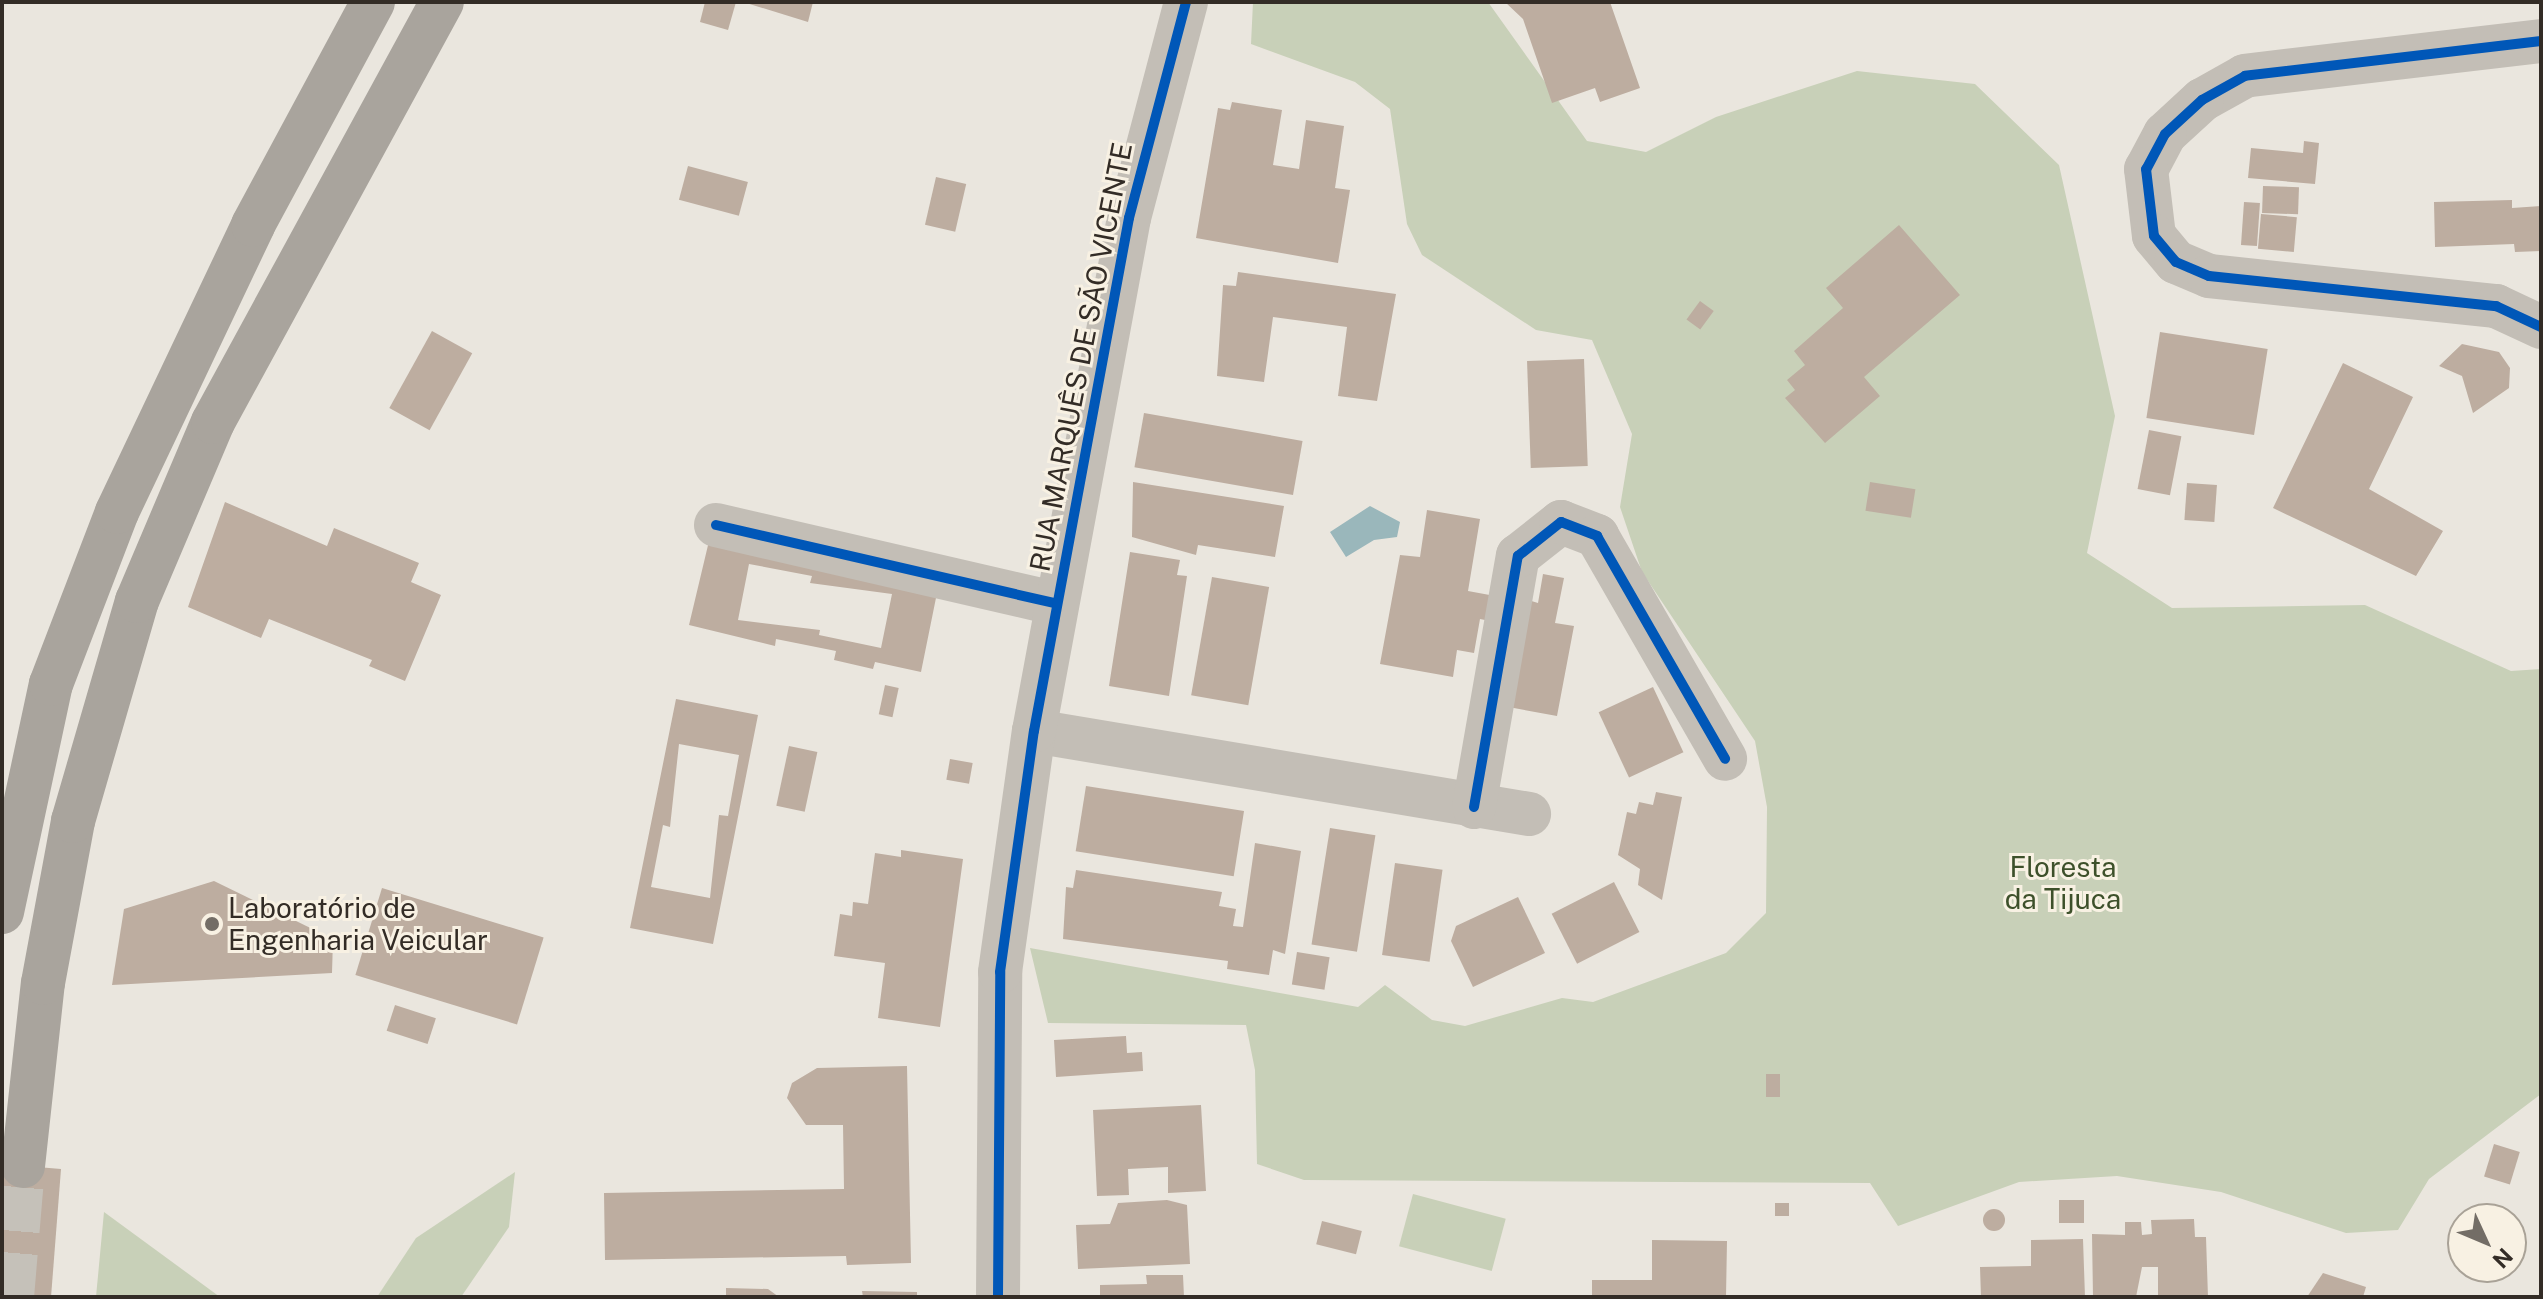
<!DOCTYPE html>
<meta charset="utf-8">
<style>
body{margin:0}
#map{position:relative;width:2543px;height:1299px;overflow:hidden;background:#eae6de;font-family:"Public Sans",sans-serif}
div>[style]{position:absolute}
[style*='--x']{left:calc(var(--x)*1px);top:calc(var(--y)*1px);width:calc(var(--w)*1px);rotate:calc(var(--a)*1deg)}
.green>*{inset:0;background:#c8d0b8;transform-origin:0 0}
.water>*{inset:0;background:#9ab7bb}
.building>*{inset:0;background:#bdada0;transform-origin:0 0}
.round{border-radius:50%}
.highway-tunnel>*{height:44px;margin-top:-22px;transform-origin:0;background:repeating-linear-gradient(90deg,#c5c1b9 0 44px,transparent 0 66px)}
.minor>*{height:44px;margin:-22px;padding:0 22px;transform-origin:22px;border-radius:22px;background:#c3beb6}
.highway>*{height:44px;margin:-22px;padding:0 22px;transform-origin:22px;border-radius:22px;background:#a9a49d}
.cycleway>*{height:10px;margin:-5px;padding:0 5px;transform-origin:5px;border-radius:5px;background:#0057b8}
.dots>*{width:22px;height:22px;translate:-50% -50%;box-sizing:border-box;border:4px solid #f8f1e3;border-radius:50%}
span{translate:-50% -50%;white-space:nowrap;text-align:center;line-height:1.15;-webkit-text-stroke:6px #f8f1e3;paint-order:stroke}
.street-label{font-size:28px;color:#332c26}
.park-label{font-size:28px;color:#3d502a}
.poi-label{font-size:28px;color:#332c26}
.left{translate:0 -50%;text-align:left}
.frame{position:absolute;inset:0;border:4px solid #332c26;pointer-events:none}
.north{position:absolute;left:2447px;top:1203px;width:80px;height:80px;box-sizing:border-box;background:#f8f1e3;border:2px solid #a9a297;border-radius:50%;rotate:134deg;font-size:22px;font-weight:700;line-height:32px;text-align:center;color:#332c26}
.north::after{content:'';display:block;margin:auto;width:28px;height:36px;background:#736d66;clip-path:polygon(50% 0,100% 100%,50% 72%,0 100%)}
</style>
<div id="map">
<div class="green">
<div style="clip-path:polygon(1253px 2px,1488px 2px,1587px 141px,1646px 152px,1716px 117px,1857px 71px,1975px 84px,2059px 165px,2115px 416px,2087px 553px,2172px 608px,2365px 605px,2511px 671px,2541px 669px,2541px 1094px,2429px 1179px,2398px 1230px,2346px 1233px,2221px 1192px,2117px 1176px,2019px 1182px,1898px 1226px,1870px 1183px,1304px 1180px,1257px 1164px,1255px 1070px,1246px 1025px,1048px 1023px,1030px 948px,1358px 1007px,1385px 985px,1432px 1020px,1465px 1026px,1562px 998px,1593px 1002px,1726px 953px,1766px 913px,1767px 807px,1755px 741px,1642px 572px,1620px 507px,1632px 434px,1592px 340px,1536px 330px,1422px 255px,1407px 224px,1390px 109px,1355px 82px,1251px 44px)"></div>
<div style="clip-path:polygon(515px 1172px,509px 1227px,461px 1297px,377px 1297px,416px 1238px)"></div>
<div style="left:1413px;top:1194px;width:96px;height:54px;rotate:15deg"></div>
<div style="clip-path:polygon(104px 1212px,220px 1297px,96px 1297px)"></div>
</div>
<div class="water">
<div style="clip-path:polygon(1370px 506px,1400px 522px,1397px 537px,1374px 540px,1346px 557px,1330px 532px)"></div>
</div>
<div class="building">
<div style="clip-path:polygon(705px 2px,736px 2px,728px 30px,700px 22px)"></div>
<div style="clip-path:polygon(743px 2px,813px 2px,808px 22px)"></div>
<div style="clip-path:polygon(1505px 2px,1610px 2px,1640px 88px,1600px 102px,1595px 88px,1552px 103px,1523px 19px)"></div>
<div style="clip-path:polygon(1232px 102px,1282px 110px,1273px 165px,1299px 169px,1306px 120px,1344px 126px,1335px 188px,1350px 190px,1338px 263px,1196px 238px,1218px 108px,1230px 110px)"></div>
<div style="clip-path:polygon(2304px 141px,2319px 143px,2315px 184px,2248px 178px,2251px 148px,2303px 153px)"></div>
<div style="left:688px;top:166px;width:62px;height:35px;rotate:15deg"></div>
<div style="left:936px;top:177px;width:31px;height:49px;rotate:13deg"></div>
<div style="left:2263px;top:186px;width:36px;height:27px;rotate:2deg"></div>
<div style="clip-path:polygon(2512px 200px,2512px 208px,2541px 206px,2541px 251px,2515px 252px,2514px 244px,2435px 247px,2434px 202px)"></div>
<div style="left:2244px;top:202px;width:16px;height:43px;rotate:4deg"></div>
<div style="left:2261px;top:214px;width:36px;height:35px;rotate:5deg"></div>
<div style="clip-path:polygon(1899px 225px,1960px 295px,1864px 377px,1880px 396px,1825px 443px,1785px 398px,1795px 390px,1787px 380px,1805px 365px,1794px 351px,1843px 308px,1826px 288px)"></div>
<div style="clip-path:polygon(1238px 272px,1396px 294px,1377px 401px,1338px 396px,1347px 327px,1273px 317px,1264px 382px,1217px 376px,1223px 285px,1236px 286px)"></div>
<div style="left:1700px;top:301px;width:17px;height:23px;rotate:36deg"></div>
<div style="left:432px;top:331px;width:46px;height:88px;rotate:29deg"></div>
<div style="left:2160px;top:332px;width:109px;height:87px;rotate:9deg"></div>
<div style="clip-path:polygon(2462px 344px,2499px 352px,2510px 368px,2509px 388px,2473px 413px,2462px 376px,2439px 366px)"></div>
<div style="left:1584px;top:359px;width:107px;height:57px;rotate:88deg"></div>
<div style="clip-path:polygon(2343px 363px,2413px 397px,2369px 489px,2443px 531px,2416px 576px,2273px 508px)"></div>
<div style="left:1144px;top:413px;width:161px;height:55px;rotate:10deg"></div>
<div style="left:2149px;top:430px;width:33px;height:60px;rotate:11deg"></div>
<div style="clip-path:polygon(1133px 482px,1284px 506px,1275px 557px,1198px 545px,1196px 555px,1132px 537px)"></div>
<div style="left:1870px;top:482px;width:46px;height:29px;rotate:9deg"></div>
<div style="left:2187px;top:483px;width:30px;height:37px;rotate:4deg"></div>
<div style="clip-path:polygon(225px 502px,327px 546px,334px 528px,419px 563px,411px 582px,441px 595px,405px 681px,369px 666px,372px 660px,269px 619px,261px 638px,188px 607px)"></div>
<div style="clip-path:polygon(1427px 510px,1480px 519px,1468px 591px,1495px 596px,1490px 621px,1480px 619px,1474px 653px,1457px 650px,1453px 677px,1380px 664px,1400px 555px,1420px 557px)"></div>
<div style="clip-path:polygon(evenodd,709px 541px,938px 588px,921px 672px,875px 662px,873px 669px,834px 660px,836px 651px,776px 639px,775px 646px,689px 625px,709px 541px,749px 564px,812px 576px,810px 583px,892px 594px,881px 648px,819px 635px,820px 630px,738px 620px,749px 564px)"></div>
<div style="clip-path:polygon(1130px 552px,1180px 560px,1177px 575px,1187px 576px,1169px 696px,1109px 686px)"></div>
<div style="clip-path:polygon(1543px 574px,1564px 578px,1555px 623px,1574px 626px,1557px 716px,1503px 706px,1522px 598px,1538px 603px)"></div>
<div style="left:1212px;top:577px;width:58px;height:120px;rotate:10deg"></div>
<div style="left:885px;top:685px;width:14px;height:30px;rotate:12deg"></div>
<div style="left:1653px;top:687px;width:72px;height:60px;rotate:65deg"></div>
<div style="clip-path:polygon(evenodd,676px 699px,758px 715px,713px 944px,630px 928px,676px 699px,679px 744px,739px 755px,728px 816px,719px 815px,710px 898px,651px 887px,663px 825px,670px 827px,679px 744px)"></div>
<div style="left:789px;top:746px;width:29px;height:61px;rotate:12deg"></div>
<div style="left:950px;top:759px;width:23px;height:21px;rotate:10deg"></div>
<div style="left:1086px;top:786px;width:160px;height:66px;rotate:9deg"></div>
<div style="clip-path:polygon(1656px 792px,1682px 797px,1662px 900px,1638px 885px,1640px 869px,1618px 855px,1627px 812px,1636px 814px,1639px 802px,1653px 805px)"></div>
<div style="left:1330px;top:828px;width:46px;height:118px;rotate:9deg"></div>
<div style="clip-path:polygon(1255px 843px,1301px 851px,1285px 954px,1273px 950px,1269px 975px,1227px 969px,1228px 961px,1063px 939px,1066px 887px,1073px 888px,1076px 870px,1222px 892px,1219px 906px,1236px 909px,1233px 926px,1243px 927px)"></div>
<div style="clip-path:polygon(901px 850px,963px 859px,940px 1027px,878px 1018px,885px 963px,834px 956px,840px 914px,852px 916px,853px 902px,868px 904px,875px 853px,901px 857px)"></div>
<div style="left:1395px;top:863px;width:48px;height:93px;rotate:8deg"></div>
<div style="clip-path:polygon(214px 881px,333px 939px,332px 973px,112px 985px,124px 909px)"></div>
<div style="left:1614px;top:882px;width:56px;height:70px;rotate:63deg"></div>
<div style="left:382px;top:888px;width:169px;height:91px;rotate:17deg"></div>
<div style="clip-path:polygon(1518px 897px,1545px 953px,1473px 987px,1451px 941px,1456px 926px)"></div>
<div style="left:1297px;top:952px;width:33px;height:33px;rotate:9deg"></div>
<div style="left:395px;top:1005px;width:43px;height:27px;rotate:18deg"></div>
<div style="clip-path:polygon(1126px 1036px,1127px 1053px,1142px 1052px,1143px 1071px,1056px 1077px,1054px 1040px)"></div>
<div style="clip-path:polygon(907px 1066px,911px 1263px,847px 1265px,846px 1256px,605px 1260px,604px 1193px,844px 1189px,843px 1125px,806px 1125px,787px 1098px,792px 1083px,817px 1068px)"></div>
<div style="left:1780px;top:1074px;width:23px;height:14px;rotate:90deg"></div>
<div style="clip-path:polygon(1201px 1105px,1206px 1191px,1168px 1193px,1168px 1167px,1128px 1169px,1129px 1195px,1097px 1196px,1093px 1110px)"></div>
<div style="left:2494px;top:1144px;width:27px;height:34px;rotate:17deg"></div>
<div style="clip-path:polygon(2px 1164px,61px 1169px,51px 1297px,2px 1297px)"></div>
<div style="clip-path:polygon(1167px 1200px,1187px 1205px,1190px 1264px,1078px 1269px,1076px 1225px,1110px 1224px,1118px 1203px)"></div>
<div style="left:2059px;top:1200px;width:25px;height:23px"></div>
<div style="left:1775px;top:1203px;width:14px;height:13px"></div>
<div class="round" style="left:1983px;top:1209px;width:22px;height:22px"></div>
<div style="clip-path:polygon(2194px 1219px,2195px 1237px,2206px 1237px,2208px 1297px,2158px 1297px,2158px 1267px,2142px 1267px,2136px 1297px,2093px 1297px,2092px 1234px,2125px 1235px,2125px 1222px,2141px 1222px,2142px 1235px,2152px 1234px,2151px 1220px)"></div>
<div style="left:1322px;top:1221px;width:41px;height:24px;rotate:14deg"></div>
<div style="clip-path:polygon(2083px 1239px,2085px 1297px,1981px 1297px,1980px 1267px,2031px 1266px,2031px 1240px)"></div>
<div style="clip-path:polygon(1652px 1240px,1727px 1241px,1726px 1297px,1592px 1297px,1592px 1280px,1652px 1280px)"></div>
<div style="clip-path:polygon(2323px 1273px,2366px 1287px,2363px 1297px,2307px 1297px)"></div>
<div style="clip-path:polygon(1146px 1275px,1183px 1275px,1184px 1297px,1100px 1297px,1100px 1285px,1147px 1284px)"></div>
<div style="clip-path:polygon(726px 1288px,768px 1289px,779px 1297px,726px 1297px)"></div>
<div style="clip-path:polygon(862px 1291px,917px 1292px,917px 1297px,863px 1297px)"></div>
</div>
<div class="highway-tunnel">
<div style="--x:12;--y:1297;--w:131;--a:-85.2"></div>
</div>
<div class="minor">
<div style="--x:2541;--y:41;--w:298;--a:173.3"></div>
<div style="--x:2245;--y:76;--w:49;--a:150.8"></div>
<div style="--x:2202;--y:100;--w:50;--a:137.4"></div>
<div style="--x:2165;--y:134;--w:40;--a:118"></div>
<div style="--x:2146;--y:169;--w:67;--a:83.2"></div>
<div style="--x:2154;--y:236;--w:34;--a:50"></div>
<div style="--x:2176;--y:262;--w:36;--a:23"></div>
<div style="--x:2209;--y:276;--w:289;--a:6"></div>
<div style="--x:2496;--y:306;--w:50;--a:25"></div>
<div style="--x:716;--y:525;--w:350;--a:13"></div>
<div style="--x:1034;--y:731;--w:502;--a:9.52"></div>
<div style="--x:1474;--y:807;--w:255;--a:-80.1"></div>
<div style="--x:1518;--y:556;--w:55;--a:-38.3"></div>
<div style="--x:1561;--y:522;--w:39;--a:21"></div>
<div style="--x:1597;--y:536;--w:257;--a:60.1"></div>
<div style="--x:998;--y:1297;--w:325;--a:-89.6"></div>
<div style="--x:1000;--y:972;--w:243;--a:-82"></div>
<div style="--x:1034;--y:731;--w:522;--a:-79.51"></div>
<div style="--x:1129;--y:218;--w:223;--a:-75.2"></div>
</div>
<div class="highway">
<div style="--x:2;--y:912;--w:233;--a:-77.9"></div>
<div style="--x:51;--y:684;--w:184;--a:-69"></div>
<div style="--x:117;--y:512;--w:318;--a:-64.6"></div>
<div style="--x:253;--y:225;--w:253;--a:-61.7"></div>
<div style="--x:23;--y:1166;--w:184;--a:-83.8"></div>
<div style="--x:43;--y:983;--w:165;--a:-79.5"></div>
<div style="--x:73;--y:821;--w:229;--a:-73.8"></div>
<div style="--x:137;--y:601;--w:194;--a:-67"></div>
<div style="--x:213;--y:422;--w:478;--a:-61.4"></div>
</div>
<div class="cycleway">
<div style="--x:2541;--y:41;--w:298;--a:173.3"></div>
<div style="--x:2245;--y:76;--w:49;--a:150.8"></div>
<div style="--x:2202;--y:100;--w:50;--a:137.4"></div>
<div style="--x:2165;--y:134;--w:40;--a:118"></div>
<div style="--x:2146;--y:169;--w:67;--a:83.2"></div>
<div style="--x:2154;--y:236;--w:34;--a:50"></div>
<div style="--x:2176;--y:262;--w:36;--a:23"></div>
<div style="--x:2209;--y:276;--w:289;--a:6"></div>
<div style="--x:2496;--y:306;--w:50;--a:25"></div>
<div style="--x:716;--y:525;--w:350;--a:13"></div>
<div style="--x:1474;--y:807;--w:255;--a:-80.1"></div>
<div style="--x:1518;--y:556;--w:55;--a:-38.3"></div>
<div style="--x:1561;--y:522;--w:39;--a:21"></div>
<div style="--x:1597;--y:536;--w:257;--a:60.1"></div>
<div style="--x:998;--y:1297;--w:325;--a:-89.6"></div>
<div style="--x:1000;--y:972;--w:243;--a:-82"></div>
<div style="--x:1034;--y:731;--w:522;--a:-79.51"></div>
<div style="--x:1129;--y:218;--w:223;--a:-75.2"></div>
</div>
<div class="dots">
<div style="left:212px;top:924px;background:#736d66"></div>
</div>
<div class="street-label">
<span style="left:1081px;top:357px;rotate:-79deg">RUA MARQUÊS DE SÃO VICENTE</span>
</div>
<div class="park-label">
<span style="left:2063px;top:883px">Floresta<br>da Tijuca</span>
</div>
<div class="poi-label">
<span class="left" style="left:228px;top:924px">Laboratório de<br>Engenharia Veicular</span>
</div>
<div class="frame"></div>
<div class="north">N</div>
</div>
